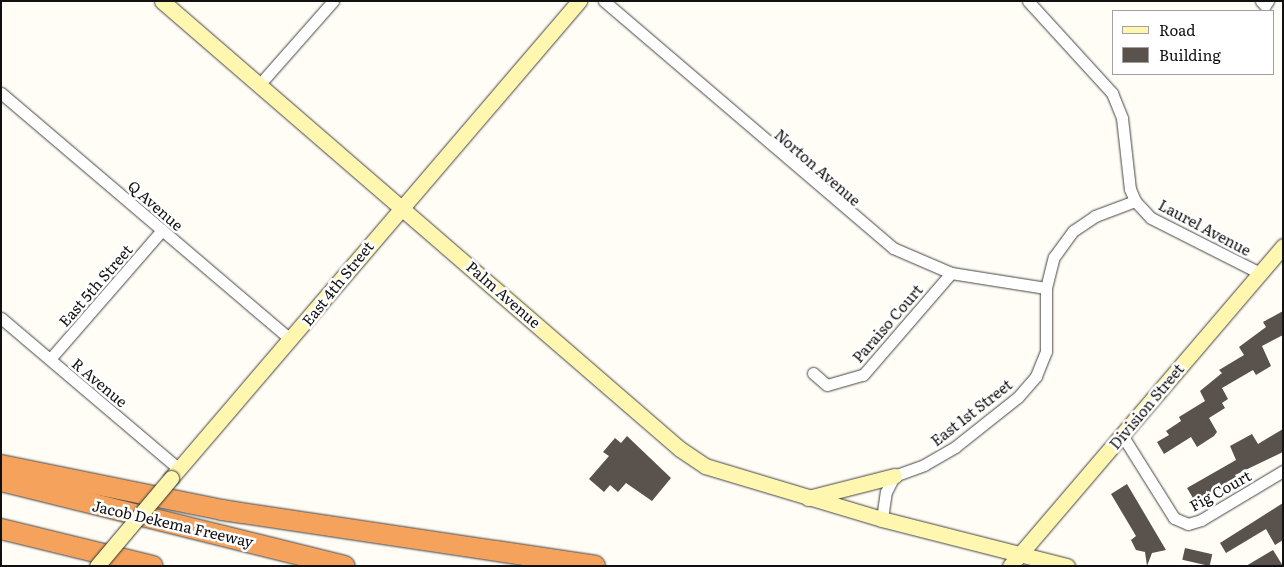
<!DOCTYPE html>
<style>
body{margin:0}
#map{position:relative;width:1284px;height:567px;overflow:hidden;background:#fffdf5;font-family:Literata,serif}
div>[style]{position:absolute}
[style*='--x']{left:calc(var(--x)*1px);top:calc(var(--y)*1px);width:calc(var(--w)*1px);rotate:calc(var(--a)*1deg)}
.building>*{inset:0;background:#5a524d;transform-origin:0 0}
.roads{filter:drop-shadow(0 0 1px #444) drop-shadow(0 0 1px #444)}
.street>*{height:11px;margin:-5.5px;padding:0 5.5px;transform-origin:5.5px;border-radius:5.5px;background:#fff}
.secondary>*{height:15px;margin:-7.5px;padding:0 7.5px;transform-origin:7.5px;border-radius:7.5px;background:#fff6b0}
.highway>*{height:20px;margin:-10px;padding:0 10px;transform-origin:10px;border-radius:10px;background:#f5a25d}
.bridges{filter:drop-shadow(0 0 1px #333) drop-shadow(0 0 1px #333)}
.secondary-bridge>*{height:15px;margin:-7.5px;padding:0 7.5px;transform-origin:7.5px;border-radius:7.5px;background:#fff6b0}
span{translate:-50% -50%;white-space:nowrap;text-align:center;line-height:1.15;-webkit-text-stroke:5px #fff;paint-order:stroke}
.street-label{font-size:15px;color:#111}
.frame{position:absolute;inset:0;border:2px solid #111;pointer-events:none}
.legend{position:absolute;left:1112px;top:10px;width:162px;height:65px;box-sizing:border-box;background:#fff;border:1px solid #a0a0a0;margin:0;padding:6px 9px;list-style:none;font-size:15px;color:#111}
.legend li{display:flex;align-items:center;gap:10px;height:25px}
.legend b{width:25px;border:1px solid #a0a0a0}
</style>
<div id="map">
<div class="building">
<div style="clip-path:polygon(1283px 311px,1283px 335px,1262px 346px,1271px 366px,1256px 375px,1253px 370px,1222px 388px,1228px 399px,1222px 403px,1225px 408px,1209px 418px,1217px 432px,1214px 436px,1197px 447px,1191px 437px,1164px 454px,1157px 442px,1169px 435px,1166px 431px,1181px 421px,1179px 417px,1205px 401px,1200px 391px,1222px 373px,1219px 370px,1244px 355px,1239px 347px,1266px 327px,1263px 322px)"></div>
<div style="clip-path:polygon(1283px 429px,1283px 452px,1235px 475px,1237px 479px,1196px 503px,1187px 488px,1236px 460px,1230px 446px,1252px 434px,1258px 444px)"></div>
<div style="clip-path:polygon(627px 436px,671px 478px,652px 501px,626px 483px,618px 492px,610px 485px,604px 492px,589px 479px,609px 456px,603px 452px,615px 438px,621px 443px)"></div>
<div style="clip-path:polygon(1127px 484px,1166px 550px,1152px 553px,1147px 566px,1145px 552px,1136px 550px,1131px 540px,1136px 536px,1111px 494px)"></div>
<div style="clip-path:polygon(1283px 503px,1283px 540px,1275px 545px,1266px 529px,1226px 553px,1220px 543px)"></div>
<div style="left:1185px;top:548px;width:28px;height:12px;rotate:13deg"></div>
<div style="clip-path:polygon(1273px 550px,1283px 566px,1246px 566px)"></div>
</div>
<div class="roads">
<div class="street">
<div style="--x:604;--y:1;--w:380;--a:40.5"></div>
<div style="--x:893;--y:248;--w:63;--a:23.3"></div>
<div style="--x:951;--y:273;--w:96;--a:9"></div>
<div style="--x:1028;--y:1;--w:125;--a:47.6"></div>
<div style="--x:1112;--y:93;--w:27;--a:68"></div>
<div style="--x:1122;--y:118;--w:71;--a:83.6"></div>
<div style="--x:1130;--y:189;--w:13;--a:67"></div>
<div style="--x:1135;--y:201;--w:23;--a:47"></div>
<div style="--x:1151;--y:218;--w:122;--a:26.8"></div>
<div style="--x:1261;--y:1;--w:6;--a:45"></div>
<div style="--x:1265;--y:5;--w:5;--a:-53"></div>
<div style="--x:259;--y:85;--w:112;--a:-48.6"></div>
<div style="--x:1;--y:93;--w:381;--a:40.4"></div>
<div style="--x:1;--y:318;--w:233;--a:40.3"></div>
<div style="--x:50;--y:359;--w:171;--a:-49"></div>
<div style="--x:813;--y:373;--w:18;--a:41"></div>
<div style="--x:827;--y:385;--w:37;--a:-16"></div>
<div style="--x:863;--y:375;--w:135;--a:-49.2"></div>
<div style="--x:1122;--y:435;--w:98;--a:57.9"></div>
<div style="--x:1174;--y:518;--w:15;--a:23"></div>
<div style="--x:1188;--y:524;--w:14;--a:-17"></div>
<div style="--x:1201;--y:520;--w:96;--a:-30.9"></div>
<div style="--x:882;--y:519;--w:27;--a:-82"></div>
<div style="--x:886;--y:492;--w:18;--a:-63"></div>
<div style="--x:894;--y:476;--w:32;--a:-20"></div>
<div style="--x:924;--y:465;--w:36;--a:-30"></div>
<div style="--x:955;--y:447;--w:80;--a:-38.4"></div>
<div style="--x:1018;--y:397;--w:28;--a:-49"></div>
<div style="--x:1036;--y:376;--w:27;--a:-68"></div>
<div style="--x:1046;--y:351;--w:63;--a:-90"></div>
<div style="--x:1046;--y:288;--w:32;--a:-76"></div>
<div style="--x:1054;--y:257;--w:32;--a:-54"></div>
<div style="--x:1073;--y:231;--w:27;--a:-34"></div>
<div style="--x:1095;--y:216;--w:43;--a:-20.6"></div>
</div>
<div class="secondary">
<div style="--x:162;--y:1;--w:685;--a:40.86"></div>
<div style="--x:680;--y:449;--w:30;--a:34"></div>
<div style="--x:705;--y:466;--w:185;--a:16.7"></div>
<div style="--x:882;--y:519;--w:191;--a:14.3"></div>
<div style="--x:171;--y:478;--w:628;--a:-49.46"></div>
<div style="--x:808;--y:498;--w:89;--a:-14.3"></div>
<div style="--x:1010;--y:566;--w:421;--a:-49.5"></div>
</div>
<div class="highway">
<div style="--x:1;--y:465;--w:226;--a:11.5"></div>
<div style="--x:222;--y:510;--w:377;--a:8.5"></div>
<div style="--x:1;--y:481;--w:354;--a:13.9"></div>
<div style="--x:1;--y:529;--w:156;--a:13.7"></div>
</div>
</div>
<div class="bridges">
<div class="secondary-bridge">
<div style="--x:97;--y:566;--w:115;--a:-49.9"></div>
</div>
</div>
<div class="street-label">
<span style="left:818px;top:167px;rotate:41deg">Norton Avenue</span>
<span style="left:156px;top:205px;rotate:41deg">Q Avenue</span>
<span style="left:1205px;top:227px;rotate:28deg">Laurel Avenue</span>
<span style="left:337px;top:283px;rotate:-51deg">East 4th Street</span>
<span style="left:95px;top:285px;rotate:-49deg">East 5th Street</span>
<span style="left:504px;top:294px;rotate:41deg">Palm Avenue</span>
<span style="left:887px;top:323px;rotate:-49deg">Paraiso Court</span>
<span style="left:100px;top:382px;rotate:40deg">R Avenue</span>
<span style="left:1146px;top:406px;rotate:-50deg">Division Street</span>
<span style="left:971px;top:412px;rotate:-38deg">East 1st Street</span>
<span style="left:1220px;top:490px;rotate:-29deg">Fig Court</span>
<span style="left:173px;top:523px;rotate:13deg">Jacob Dekema Freeway</span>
</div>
<div class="frame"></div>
<ul class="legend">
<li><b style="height:6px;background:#fff6b0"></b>Road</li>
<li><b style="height:14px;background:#5a524d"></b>Building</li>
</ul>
</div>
